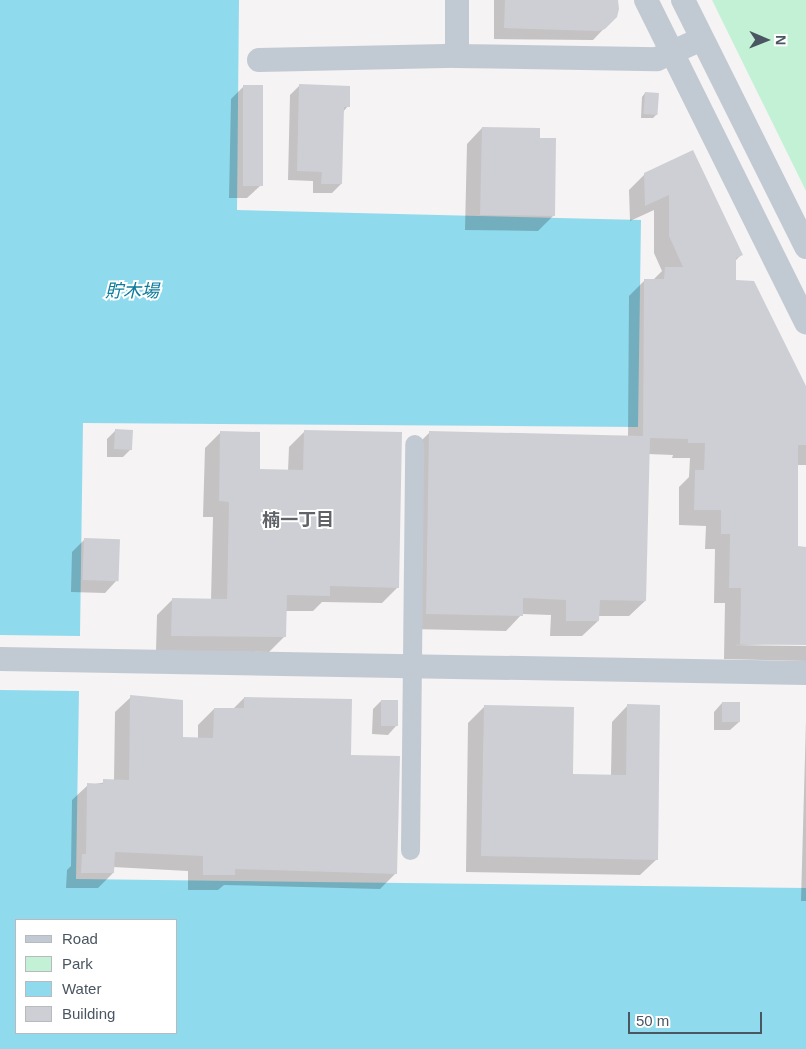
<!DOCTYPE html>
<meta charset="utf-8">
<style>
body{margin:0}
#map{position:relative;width:806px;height:1049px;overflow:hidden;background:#f5f3f3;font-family:Helvetica,"Noto Sans JP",sans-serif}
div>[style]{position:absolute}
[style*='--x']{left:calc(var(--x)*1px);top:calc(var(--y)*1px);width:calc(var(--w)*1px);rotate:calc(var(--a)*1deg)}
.green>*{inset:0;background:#c3f1d5}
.water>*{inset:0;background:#90daee}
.shadow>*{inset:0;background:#0003}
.building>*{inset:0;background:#cdcfd5;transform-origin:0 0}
.minor>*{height:19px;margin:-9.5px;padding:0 9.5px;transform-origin:9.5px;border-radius:9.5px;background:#c1cad2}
.tertiary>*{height:24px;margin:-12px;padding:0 12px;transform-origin:12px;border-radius:12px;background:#c1cad2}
span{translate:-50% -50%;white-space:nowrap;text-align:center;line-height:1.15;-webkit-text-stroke:4px #fff;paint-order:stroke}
.water-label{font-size:18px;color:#0c7c9b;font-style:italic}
.neighbourhood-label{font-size:18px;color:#5f6368;font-weight:700}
.legend{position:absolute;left:15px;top:919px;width:162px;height:115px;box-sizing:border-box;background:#fff;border:1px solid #b7bbc0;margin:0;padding:6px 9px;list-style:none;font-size:15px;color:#4a5661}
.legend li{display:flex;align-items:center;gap:10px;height:25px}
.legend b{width:25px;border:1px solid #b7bbc0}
.north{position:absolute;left:741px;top:15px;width:50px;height:50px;-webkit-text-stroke:4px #fff;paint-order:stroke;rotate:91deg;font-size:14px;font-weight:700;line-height:20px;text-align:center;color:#4a5661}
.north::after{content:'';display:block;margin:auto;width:18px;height:22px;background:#4a5661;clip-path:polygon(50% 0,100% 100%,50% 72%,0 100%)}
.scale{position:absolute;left:628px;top:1012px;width:134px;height:22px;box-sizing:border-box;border:2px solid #4a5661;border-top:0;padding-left:6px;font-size:15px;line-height:18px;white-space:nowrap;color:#4a5661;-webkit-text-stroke:4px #fff;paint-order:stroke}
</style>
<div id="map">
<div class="green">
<div style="clip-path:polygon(712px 0,806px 0,806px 191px)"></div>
</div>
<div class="water">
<div style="clip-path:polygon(0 0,239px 0,237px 210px,641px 220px,638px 427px,83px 423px,80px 636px,0 635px)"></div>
<div style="clip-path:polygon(evenodd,0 690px,79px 691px,76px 879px,806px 888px,806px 1049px,0 1049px,0 690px,176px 920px,176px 1033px,16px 1033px,16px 920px,176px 920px)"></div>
</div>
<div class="shadow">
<div style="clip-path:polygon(494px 0,616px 0,616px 16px,593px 40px,494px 39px)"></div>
<div style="clip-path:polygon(300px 85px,348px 106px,343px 112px,341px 184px,332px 193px,313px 193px,313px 181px,288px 180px,290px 95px)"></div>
<div style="clip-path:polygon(244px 86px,260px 186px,247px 198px,229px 198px,231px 99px)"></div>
<div style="clip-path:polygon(645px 93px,657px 114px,653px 118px,641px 118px,642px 97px)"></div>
<div style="clip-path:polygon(482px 128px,553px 216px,538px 231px,465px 230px,467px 144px)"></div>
<div style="clip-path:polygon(645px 174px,741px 255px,735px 261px,735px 281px,806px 389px,806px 465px,797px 465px,797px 548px,806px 548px,806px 644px,733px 645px,806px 646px,806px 661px,724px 659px,725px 603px,714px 603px,715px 549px,705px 549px,706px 526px,679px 525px,679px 487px,689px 477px,690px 458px,672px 458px,673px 455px,648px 454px,645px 601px,629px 616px,598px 616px,598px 621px,582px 636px,550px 636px,551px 615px,522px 614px,506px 631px,410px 629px,414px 448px,430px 432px,628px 437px,629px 296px,645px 280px,653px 280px,662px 271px,654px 253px,654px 210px,630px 221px,629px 190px)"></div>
<div style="clip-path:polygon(116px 430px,131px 449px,123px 457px,107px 457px,107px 439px)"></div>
<div style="clip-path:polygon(221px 432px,258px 470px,288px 471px,289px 447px,304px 432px,398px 587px,382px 603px,322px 602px,313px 611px,286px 611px,285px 636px,269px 652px,156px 651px,157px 615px,173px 599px,211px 600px,213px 517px,203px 517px,205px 448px)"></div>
<div style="clip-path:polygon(85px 539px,117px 580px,105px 593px,71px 592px,72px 552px)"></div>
<div style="clip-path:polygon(131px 697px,181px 738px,198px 739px,198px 725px,214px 709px,233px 709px,244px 698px,350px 757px,396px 873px,380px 889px,224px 885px,218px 890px,188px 890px,188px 871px,113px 867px,113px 873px,98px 888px,66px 888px,67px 870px,71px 866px,72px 800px,88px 785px,114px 781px,115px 712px)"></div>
<div style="clip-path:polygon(381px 701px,396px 726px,388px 735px,372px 734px,373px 709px)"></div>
<div style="clip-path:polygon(722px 703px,739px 722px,730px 730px,714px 730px,714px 712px)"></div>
<div style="clip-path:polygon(628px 705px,657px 859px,640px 875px,466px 872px,468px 723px,484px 707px,572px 775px,611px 776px,612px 722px)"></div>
<div style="clip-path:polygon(806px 720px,806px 901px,801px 901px)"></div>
</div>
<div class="building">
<div style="clip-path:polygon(505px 0,618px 0,619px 9px,617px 17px,605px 29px,598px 31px,504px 28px)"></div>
<div style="clip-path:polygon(299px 84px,350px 86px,350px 107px,344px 107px,342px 184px,321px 184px,322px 172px,297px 171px)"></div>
<div style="left:243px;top:85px;width:20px;height:101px"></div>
<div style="left:645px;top:92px;width:14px;height:22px;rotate:4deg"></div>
<div style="clip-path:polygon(482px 127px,540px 128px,540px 138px,556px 138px,555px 216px,480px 215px)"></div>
<div style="clip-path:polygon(693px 150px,743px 255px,736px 258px,736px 280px,754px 281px,806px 386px,806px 445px,798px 445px,798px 546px,806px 547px,806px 645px,740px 644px,741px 588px,729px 588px,730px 534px,721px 534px,721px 510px,694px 510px,695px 470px,704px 470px,705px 443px,688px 443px,688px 439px,650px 438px,646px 601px,600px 600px,599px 621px,566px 621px,566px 600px,523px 598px,523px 616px,426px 614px,429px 431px,643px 436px,644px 279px,664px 279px,665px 267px,683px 267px,669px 236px,669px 195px,645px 206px,644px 173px)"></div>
<div style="left:115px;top:429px;width:18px;height:20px;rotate:3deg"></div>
<div style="clip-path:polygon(304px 430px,402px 432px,399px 588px,330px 586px,330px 596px,287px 595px,286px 637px,171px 636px,172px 598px,227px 599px,229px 502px,219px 501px,220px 431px,260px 432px,260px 469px,303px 470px)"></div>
<div style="left:84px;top:538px;width:36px;height:42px;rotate:2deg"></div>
<div style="clip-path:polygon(130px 695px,183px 700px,183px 737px,213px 738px,214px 708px,244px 708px,244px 697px,352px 699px,351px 755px,400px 756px,397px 874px,235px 869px,235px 875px,203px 875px,203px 856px,115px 852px,114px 873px,81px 873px,82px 854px,86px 854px,87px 783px,103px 784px,103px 779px,129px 780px)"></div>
<div style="left:381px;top:700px;width:17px;height:26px"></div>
<div style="left:722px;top:702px;width:18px;height:20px"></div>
<div style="clip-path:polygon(627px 704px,660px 705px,658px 860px,481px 856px,484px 705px,574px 707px,573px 774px,626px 775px)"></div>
</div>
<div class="minor">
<div style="--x:410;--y:850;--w:406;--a:-89.4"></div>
</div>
<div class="tertiary">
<div style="--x:646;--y:0;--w:360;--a:63.6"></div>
<div style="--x:683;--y:0;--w:276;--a:63.5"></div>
<div style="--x:457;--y:56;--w:56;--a:-90"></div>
<div style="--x:259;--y:60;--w:198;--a:-1.2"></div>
<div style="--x:457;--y:56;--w:200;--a:0.9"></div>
<div style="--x:657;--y:59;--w:49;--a:-24"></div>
<div style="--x:0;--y:659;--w:806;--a:1"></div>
</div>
<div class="water-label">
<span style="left:132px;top:291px">貯木場</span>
</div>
<div class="neighbourhood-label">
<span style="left:298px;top:520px">楠一丁目</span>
</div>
<ul class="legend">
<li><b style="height:6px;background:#c1cad2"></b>Road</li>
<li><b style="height:14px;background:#c3f1d5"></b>Park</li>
<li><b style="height:14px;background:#90daee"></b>Water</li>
<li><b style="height:14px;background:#cdcfd5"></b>Building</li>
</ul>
<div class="north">N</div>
<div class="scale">50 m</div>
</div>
